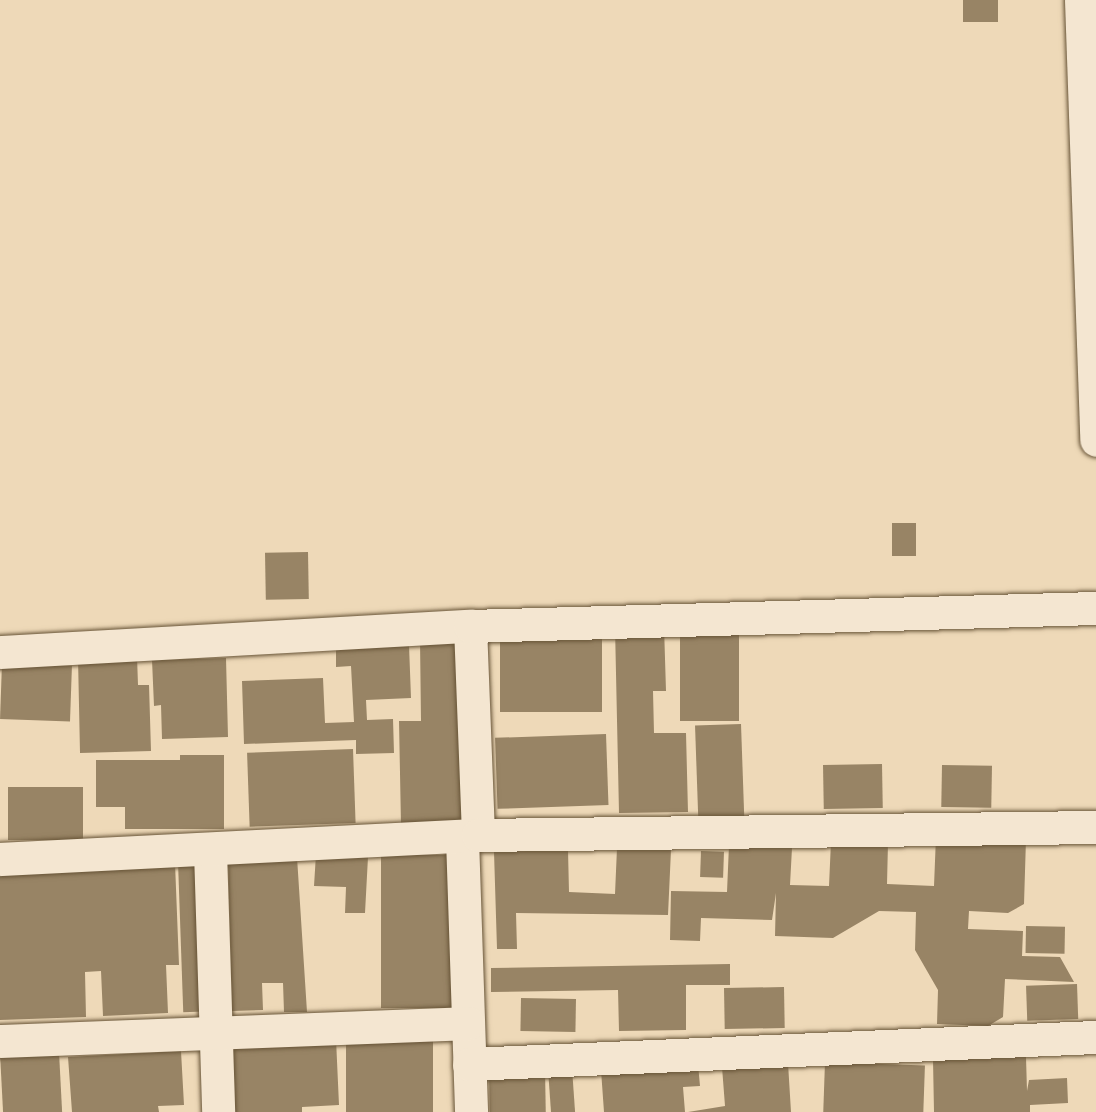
<!DOCTYPE html>
<style>
body{margin:0}
#map{position:relative;width:1096px;height:1112px;overflow:hidden;background:#eed9b8;font-family:"IM FELL English",serif}
div>[style]{position:absolute}
[style*='--x']{left:calc(var(--x)*1px);top:calc(var(--y)*1px);width:calc(var(--w)*1px);rotate:calc(var(--a)*1deg)}
.building>*{inset:0;background:#988465;transform-origin:0 0}
.roads{filter:drop-shadow(0 0 2px #675437) drop-shadow(0 0 2px #675437)}
.minor>*{height:33px;margin:-16.5px;padding:0 16.5px;transform-origin:16.5px;border-radius:16.5px;background:#f4e6d1}
.tertiary>*{height:33px;margin:-16.5px;padding:0 16.5px;transform-origin:16.5px;border-radius:16.5px;background:#f4e6d1}
span{translate:-50% -50%;white-space:nowrap;text-align:center;line-height:1.15;-webkit-text-stroke:5px #f4e6d1;paint-order:stroke}
</style>
<div id="map">
<div class="building">
<div style="left:963px;top:0;width:35px;height:22px"></div>
<div style="left:892px;top:523px;width:24px;height:33px"></div>
<div style="left:308px;top:552px;width:47px;height:43px;rotate:89deg"></div>
<div style="clip-path:polygon(664px 626px,666px 691px,653px 691px,654px 733px,686px 733px,688px 812px,619px 813px,615px 627px)"></div>
<div style="left:680px;top:629px;width:59px;height:92px"></div>
<div style="left:500px;top:636px;width:102px;height:76px"></div>
<div style="clip-path:polygon(472px 639px,479px 824px,401px 825px,399px 721px,421px 721px,420px 640px)"></div>
<div style="clip-path:polygon(409px 645px,411px 698px,366px 700px,367px 720px,393px 719px,394px 753px,356px 754px,356px 740px,244px 744px,242px 681px,323px 678px,325px 723px,354px 722px,351px 666px,336px 667px,336px 648px)"></div>
<div style="clip-path:polygon(137px 656px,138px 685px,149px 685px,151px 751px,80px 753px,78px 658px)"></div>
<div style="clip-path:polygon(226px 658px,228px 737px,162px 739px,161px 705px,154px 706px,152px 660px)"></div>
<div style="left:2px;top:663px;width:70px;height:56px;rotate:2deg"></div>
<div style="left:741px;top:724px;width:92px;height:46px;rotate:88deg"></div>
<div style="left:606px;top:734px;width:71px;height:111px;rotate:88deg"></div>
<div style="left:353px;top:749px;width:74px;height:106px;rotate:88deg"></div>
<div style="clip-path:polygon(180px 755px,224px 755px,224px 829px,125px 829px,125px 807px,96px 807px,96px 760px,180px 760px)"></div>
<div style="left:882px;top:764px;width:44px;height:59px;rotate:89deg"></div>
<div style="left:942px;top:765px;width:50px;height:42px;rotate:1deg"></div>
<div style="left:8px;top:787px;width:75px;height:53px"></div>
<div style="clip-path:polygon(936px 836px,1026px 839px,1024px 904px,1008px 913px,969px 911px,968px 929px,1023px 931px,1022px 956px,1060px 957px,1074px 982px,1005px 979px,1003px 1017px,988px 1026px,937px 1024px,938px 990px,915px 950px,916px 912px,879px 911px,833px 938px,775px 936px,776px 893px,772px 920px,701px 918px,700px 941px,670px 940px,671px 891px,727px 892px,729px 845px,792px 848px,790px 885px,829px 886px,831px 841px,888px 843px,887px 884px,934px 886px)"></div>
<div style="clip-path:polygon(617px 848px,671px 850px,668px 915px,516px 913px,517px 949px,497px 949px,494px 852px,568px 850px,569px 892px,615px 894px)"></div>
<div style="left:701px;top:851px;width:23px;height:26px;rotate:2deg"></div>
<div style="clip-path:polygon(316px 854px,368px 857px,365px 913px,345px 913px,346px 887px,314px 886px)"></div>
<div style="left:381px;top:855px;width:87px;height:153px"></div>
<div style="clip-path:polygon(297px 857px,307px 1012px,284px 1012px,283px 983px,262px 983px,263px 1010px,232px 1011px,228px 859px)"></div>
<div style="left:213px;top:861px;width:150px;height:35px;rotate:88deg"></div>
<div style="clip-path:polygon(175px 863px,179px 965px,166px 965px,168px 1013px,103px 1016px,101px 971px,85px 972px,86px 1017px,0 1020px,0 872px)"></div>
<div style="left:1026px;top:926px;width:39px;height:27px;rotate:1deg"></div>
<div style="clip-path:polygon(730px 964px,730px 985px,686px 985px,686px 1030px,619px 1031px,618px 990px,491px 992px,491px 968px)"></div>
<div style="left:1077px;top:984px;width:35px;height:51px;rotate:88deg"></div>
<div style="left:784px;top:987px;width:41px;height:60px;rotate:89deg"></div>
<div style="left:521px;top:998px;width:55px;height:33px;rotate:1deg"></div>
<div style="left:433px;top:1037px;width:75px;height:87px;rotate:90deg"></div>
<div style="clip-path:polygon(336px 1039px,339px 1105px,302px 1107px,302px 1112px,235px 1112px,233px 1044px)"></div>
<div style="clip-path:polygon(181px 1051px,184px 1105px,158px 1106px,159px 1112px,72px 1112px,68px 1057px)"></div>
<div style="left:59px;top:1052px;width:60px;height:59px;rotate:87deg"></div>
<div style="clip-path:polygon(1026px 1057px,1027px 1091px,1029px 1080px,1067px 1078px,1068px 1103px,1030px 1105px,1030px 1112px,934px 1112px,933px 1060px)"></div>
<div style="left:825px;top:1062px;width:100px;height:50px;rotate:2deg"></div>
<div style="clip-path:polygon(788px 1063px,791px 1112px,688px 1112px,725px 1106px,722px 1067px)"></div>
<div style="clip-path:polygon(698px 1064px,700px 1086px,683px 1087px,685px 1112px,604px 1112px,601px 1070px)"></div>
<div style="left:572px;top:1068px;width:44px;height:24px;rotate:86deg"></div>
<div style="left:545px;top:1069px;width:43px;height:56px;rotate:89deg"></div>
</div>
<div class="roads">
<div class="minor">
<div style="--x:470;--y:626;--w:209;--a:87.8"></div>
<div style="--x:0;--y:652;--w:471;--a:-3.2"></div>
<div style="--x:470;--y:626;--w:626;--a:-1.65"></div>
<div style="--x:462;--y:838;--w:274;--a:88.1"></div>
<div style="--x:210;--y:851;--w:261;--a:88.2"></div>
<div style="--x:0;--y:859;--w:479;--a:-2.9"></div>
<div style="--x:478;--y:835;--w:618;--a:-0.74"></div>
<div style="--x:0;--y:1041;--w:468;--a:-2.2"></div>
<div style="--x:469;--y:1064;--w:628;--a:-2.47"></div>
</div>
<div class="tertiary">
<div style="--x:1081;--y:0;--w:440;--a:88"></div>
</div>
</div>
</div>
